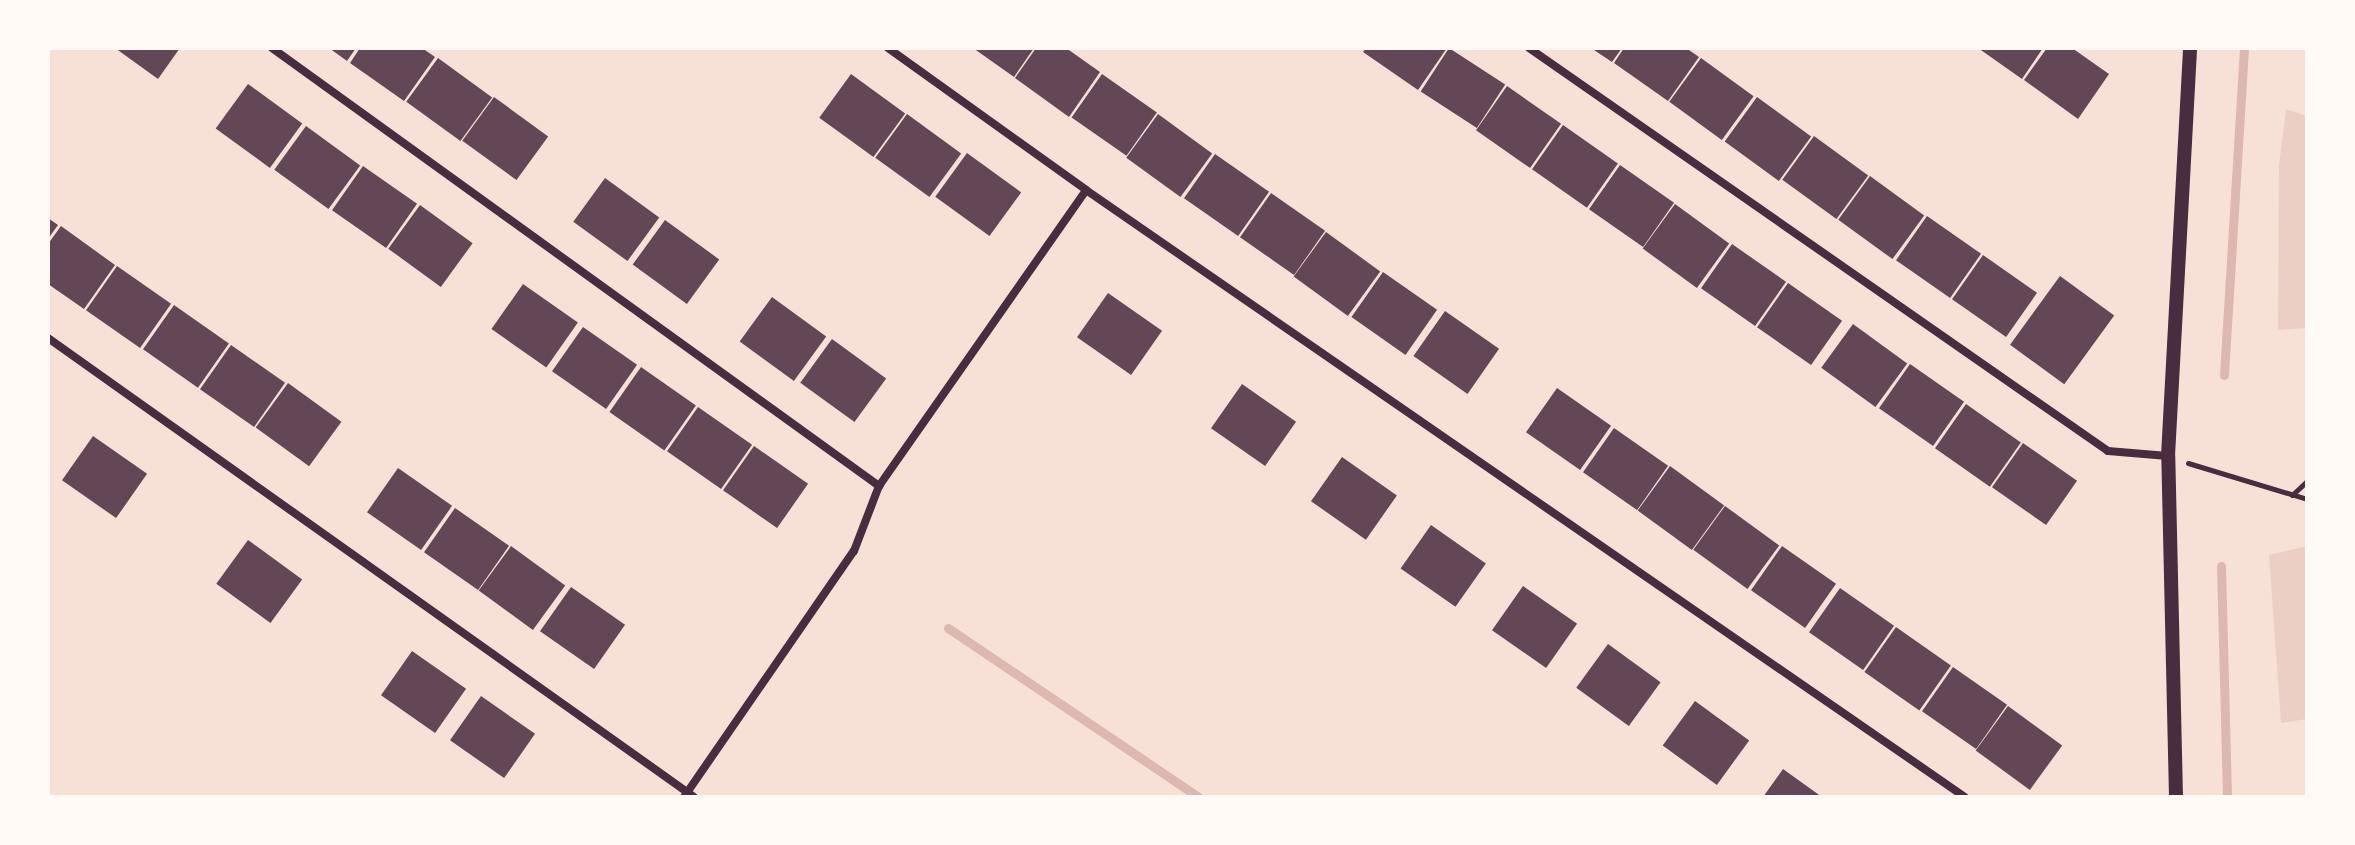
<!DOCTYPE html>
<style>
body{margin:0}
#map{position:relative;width:2355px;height:845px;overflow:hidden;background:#f7e1d7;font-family:Karla,sans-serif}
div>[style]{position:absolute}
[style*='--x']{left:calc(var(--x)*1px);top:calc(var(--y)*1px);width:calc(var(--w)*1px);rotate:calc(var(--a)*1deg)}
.green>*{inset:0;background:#ebcfc5}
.stream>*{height:9px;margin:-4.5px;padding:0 4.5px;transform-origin:4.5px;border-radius:4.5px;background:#dcb8b0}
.building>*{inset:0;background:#644757;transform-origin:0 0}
.path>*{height:5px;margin:-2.5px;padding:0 2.5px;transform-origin:2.5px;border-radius:2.5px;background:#4a2c40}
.minor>*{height:8px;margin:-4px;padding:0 4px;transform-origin:4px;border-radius:4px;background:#4a2c40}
.tertiary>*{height:14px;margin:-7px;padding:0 7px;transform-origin:7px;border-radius:7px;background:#4a2c40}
span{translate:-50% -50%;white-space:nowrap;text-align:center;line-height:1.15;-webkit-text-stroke:6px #fffaf5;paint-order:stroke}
.frame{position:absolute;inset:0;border:50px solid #fffaf5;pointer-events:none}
</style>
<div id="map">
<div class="green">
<div style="clip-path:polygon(2286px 109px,2307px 116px,2307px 328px,2278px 330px,2279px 165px)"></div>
<div style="clip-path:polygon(2307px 546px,2307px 719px,2281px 723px,2269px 555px)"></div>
</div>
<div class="stream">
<div style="--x:2224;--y:375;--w:328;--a:-86.5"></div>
<div style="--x:2221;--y:566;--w:231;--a:88.5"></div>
<div style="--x:948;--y:628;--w:303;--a:34"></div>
</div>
<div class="building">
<div style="clip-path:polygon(115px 48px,180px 48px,158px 79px)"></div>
<div style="clip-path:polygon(329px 48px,356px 48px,347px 61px)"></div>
<div style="clip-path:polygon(360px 48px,422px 48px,435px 57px,404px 101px,350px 63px)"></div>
<div style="clip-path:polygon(973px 48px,1034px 48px,1014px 77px)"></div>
<div style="clip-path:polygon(1036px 48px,1066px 48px,1100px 72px,1069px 117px,1015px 78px)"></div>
<div style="clip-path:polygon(1366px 48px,1447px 48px,1418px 90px,1363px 52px)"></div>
<div style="left:1449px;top:48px;width:67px;height:52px;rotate:33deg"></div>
<div style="clip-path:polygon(1591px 48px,1622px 48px,1612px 62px)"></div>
<div style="clip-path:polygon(1624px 48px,1686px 48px,1699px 57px,1668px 101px,1614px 63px)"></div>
<div style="clip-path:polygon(1978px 48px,2043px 48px,2022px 79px)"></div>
<div style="clip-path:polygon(2047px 48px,2072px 48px,2109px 74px,2078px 119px,2024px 80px)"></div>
<div style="left:438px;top:58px;width:67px;height:54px;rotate:36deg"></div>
<div style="left:1701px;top:58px;width:65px;height:54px;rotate:36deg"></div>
<div style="left:851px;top:74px;width:67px;height:54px;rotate:36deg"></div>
<div style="left:1102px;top:74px;width:67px;height:53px;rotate:35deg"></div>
<div style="left:248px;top:84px;width:67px;height:55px;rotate:36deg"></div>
<div style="left:1507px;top:86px;width:66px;height:54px;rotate:35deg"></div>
<div style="left:494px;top:97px;width:67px;height:54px;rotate:36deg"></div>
<div style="left:1757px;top:97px;width:67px;height:55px;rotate:36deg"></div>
<div style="left:907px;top:114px;width:67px;height:54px;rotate:36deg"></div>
<div style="left:1158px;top:114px;width:67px;height:54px;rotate:36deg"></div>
<div style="left:1563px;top:125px;width:67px;height:54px;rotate:35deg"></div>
<div style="left:306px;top:126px;width:67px;height:54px;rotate:36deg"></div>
<div style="left:1814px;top:136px;width:67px;height:54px;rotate:36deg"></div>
<div style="left:967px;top:153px;width:67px;height:54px;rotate:36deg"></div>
<div style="left:1215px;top:154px;width:66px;height:54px;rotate:35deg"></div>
<div style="left:1620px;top:165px;width:66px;height:54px;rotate:35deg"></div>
<div style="left:363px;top:166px;width:66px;height:54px;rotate:35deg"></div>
<div style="left:1870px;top:176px;width:67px;height:54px;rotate:36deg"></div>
<div style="left:605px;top:178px;width:67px;height:54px;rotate:36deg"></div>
<div style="left:1271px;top:193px;width:66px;height:54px;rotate:35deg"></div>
<div style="left:1675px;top:204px;width:67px;height:55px;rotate:36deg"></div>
<div style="left:420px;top:205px;width:65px;height:54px;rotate:36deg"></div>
<div style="left:1927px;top:216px;width:66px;height:54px;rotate:35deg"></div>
<div style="clip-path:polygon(48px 218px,58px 225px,48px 239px)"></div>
<div style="left:665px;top:220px;width:67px;height:55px;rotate:36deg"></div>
<div style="clip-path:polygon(61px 226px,115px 265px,84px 309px,48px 284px,48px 244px)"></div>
<div style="left:1326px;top:232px;width:67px;height:55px;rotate:36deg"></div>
<div style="left:1732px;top:244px;width:66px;height:54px;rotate:35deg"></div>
<div style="left:1983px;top:255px;width:66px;height:54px;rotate:35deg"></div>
<div style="left:117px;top:266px;width:66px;height:54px;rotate:35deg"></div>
<div style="left:1383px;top:272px;width:66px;height:55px;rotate:35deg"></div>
<div style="left:2060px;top:276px;width:67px;height:85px;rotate:36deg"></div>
<div style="left:1788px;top:283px;width:66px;height:54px;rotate:35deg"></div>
<div style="left:523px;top:284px;width:67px;height:55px;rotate:35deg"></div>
<div style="left:1108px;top:293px;width:66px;height:54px;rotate:35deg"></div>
<div style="left:772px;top:297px;width:67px;height:55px;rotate:36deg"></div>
<div style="left:174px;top:305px;width:67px;height:54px;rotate:35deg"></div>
<div style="left:1445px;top:311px;width:66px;height:55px;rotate:35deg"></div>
<div style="left:1853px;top:324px;width:67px;height:54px;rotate:36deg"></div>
<div style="left:583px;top:327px;width:66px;height:54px;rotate:35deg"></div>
<div style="left:832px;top:339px;width:67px;height:54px;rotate:36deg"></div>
<div style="left:231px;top:345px;width:66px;height:54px;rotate:35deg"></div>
<div style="left:1910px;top:364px;width:66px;height:54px;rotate:35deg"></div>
<div style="left:641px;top:367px;width:67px;height:55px;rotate:35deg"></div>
<div style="left:288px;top:383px;width:66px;height:55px;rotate:36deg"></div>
<div style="left:1242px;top:384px;width:66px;height:54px;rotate:35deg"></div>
<div style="left:1557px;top:388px;width:66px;height:54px;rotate:35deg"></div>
<div style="left:1966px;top:404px;width:67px;height:54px;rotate:35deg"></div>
<div style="left:698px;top:407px;width:66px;height:54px;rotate:35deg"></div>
<div style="left:1614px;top:428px;width:66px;height:54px;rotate:35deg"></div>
<div style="left:93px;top:436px;width:66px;height:54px;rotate:35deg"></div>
<div style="left:2023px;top:443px;width:66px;height:54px;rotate:35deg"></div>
<div style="left:754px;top:446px;width:66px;height:54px;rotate:35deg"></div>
<div style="left:1342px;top:457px;width:67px;height:54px;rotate:35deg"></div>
<div style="left:1670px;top:466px;width:67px;height:55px;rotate:36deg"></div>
<div style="left:398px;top:468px;width:66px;height:54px;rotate:35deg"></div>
<div style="left:1725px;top:506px;width:67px;height:54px;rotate:36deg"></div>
<div style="left:455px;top:508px;width:66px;height:54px;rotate:35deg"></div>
<div style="left:1431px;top:525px;width:67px;height:53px;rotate:35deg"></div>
<div style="left:248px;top:540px;width:67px;height:54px;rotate:36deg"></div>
<div style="left:511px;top:546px;width:67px;height:55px;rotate:36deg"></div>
<div style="left:1782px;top:546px;width:66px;height:54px;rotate:35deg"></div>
<div style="left:1523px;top:586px;width:66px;height:54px;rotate:35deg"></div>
<div style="left:571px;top:587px;width:66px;height:54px;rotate:35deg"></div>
<div style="left:1840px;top:588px;width:66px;height:54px;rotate:35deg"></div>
<div style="left:1896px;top:627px;width:67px;height:55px;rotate:35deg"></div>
<div style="left:1608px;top:644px;width:65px;height:54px;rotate:36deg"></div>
<div style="left:412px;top:651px;width:66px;height:54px;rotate:35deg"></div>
<div style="left:1953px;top:667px;width:66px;height:54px;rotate:35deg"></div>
<div style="left:481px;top:696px;width:66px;height:54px;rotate:35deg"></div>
<div style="left:1695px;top:701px;width:67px;height:55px;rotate:36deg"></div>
<div style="left:2008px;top:706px;width:67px;height:55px;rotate:36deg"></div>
<div style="clip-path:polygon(1783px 769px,1822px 797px,1763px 797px)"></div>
</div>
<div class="path">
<div style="--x:2188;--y:463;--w:124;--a:16.8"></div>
<div style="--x:2292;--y:495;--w:21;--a:-43"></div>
</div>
<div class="minor">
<div style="--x:272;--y:48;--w:749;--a:35.81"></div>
<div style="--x:888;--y:48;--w:244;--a:35.6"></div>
<div style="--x:1086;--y:190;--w:1068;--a:34.63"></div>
<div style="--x:1529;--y:48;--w:705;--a:34.84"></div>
<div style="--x:2108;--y:451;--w:60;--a:4.8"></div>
<div style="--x:48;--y:338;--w:792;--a:35.39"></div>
<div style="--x:684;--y:797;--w:299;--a:-55.4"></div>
<div style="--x:854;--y:551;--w:70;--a:-69"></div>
<div style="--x:879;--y:486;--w:361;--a:-55"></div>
</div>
<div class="tertiary">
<div style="--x:2176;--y:797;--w:341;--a:-91.3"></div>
<div style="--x:2168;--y:456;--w:409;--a:-86.9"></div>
</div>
<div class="frame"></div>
</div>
